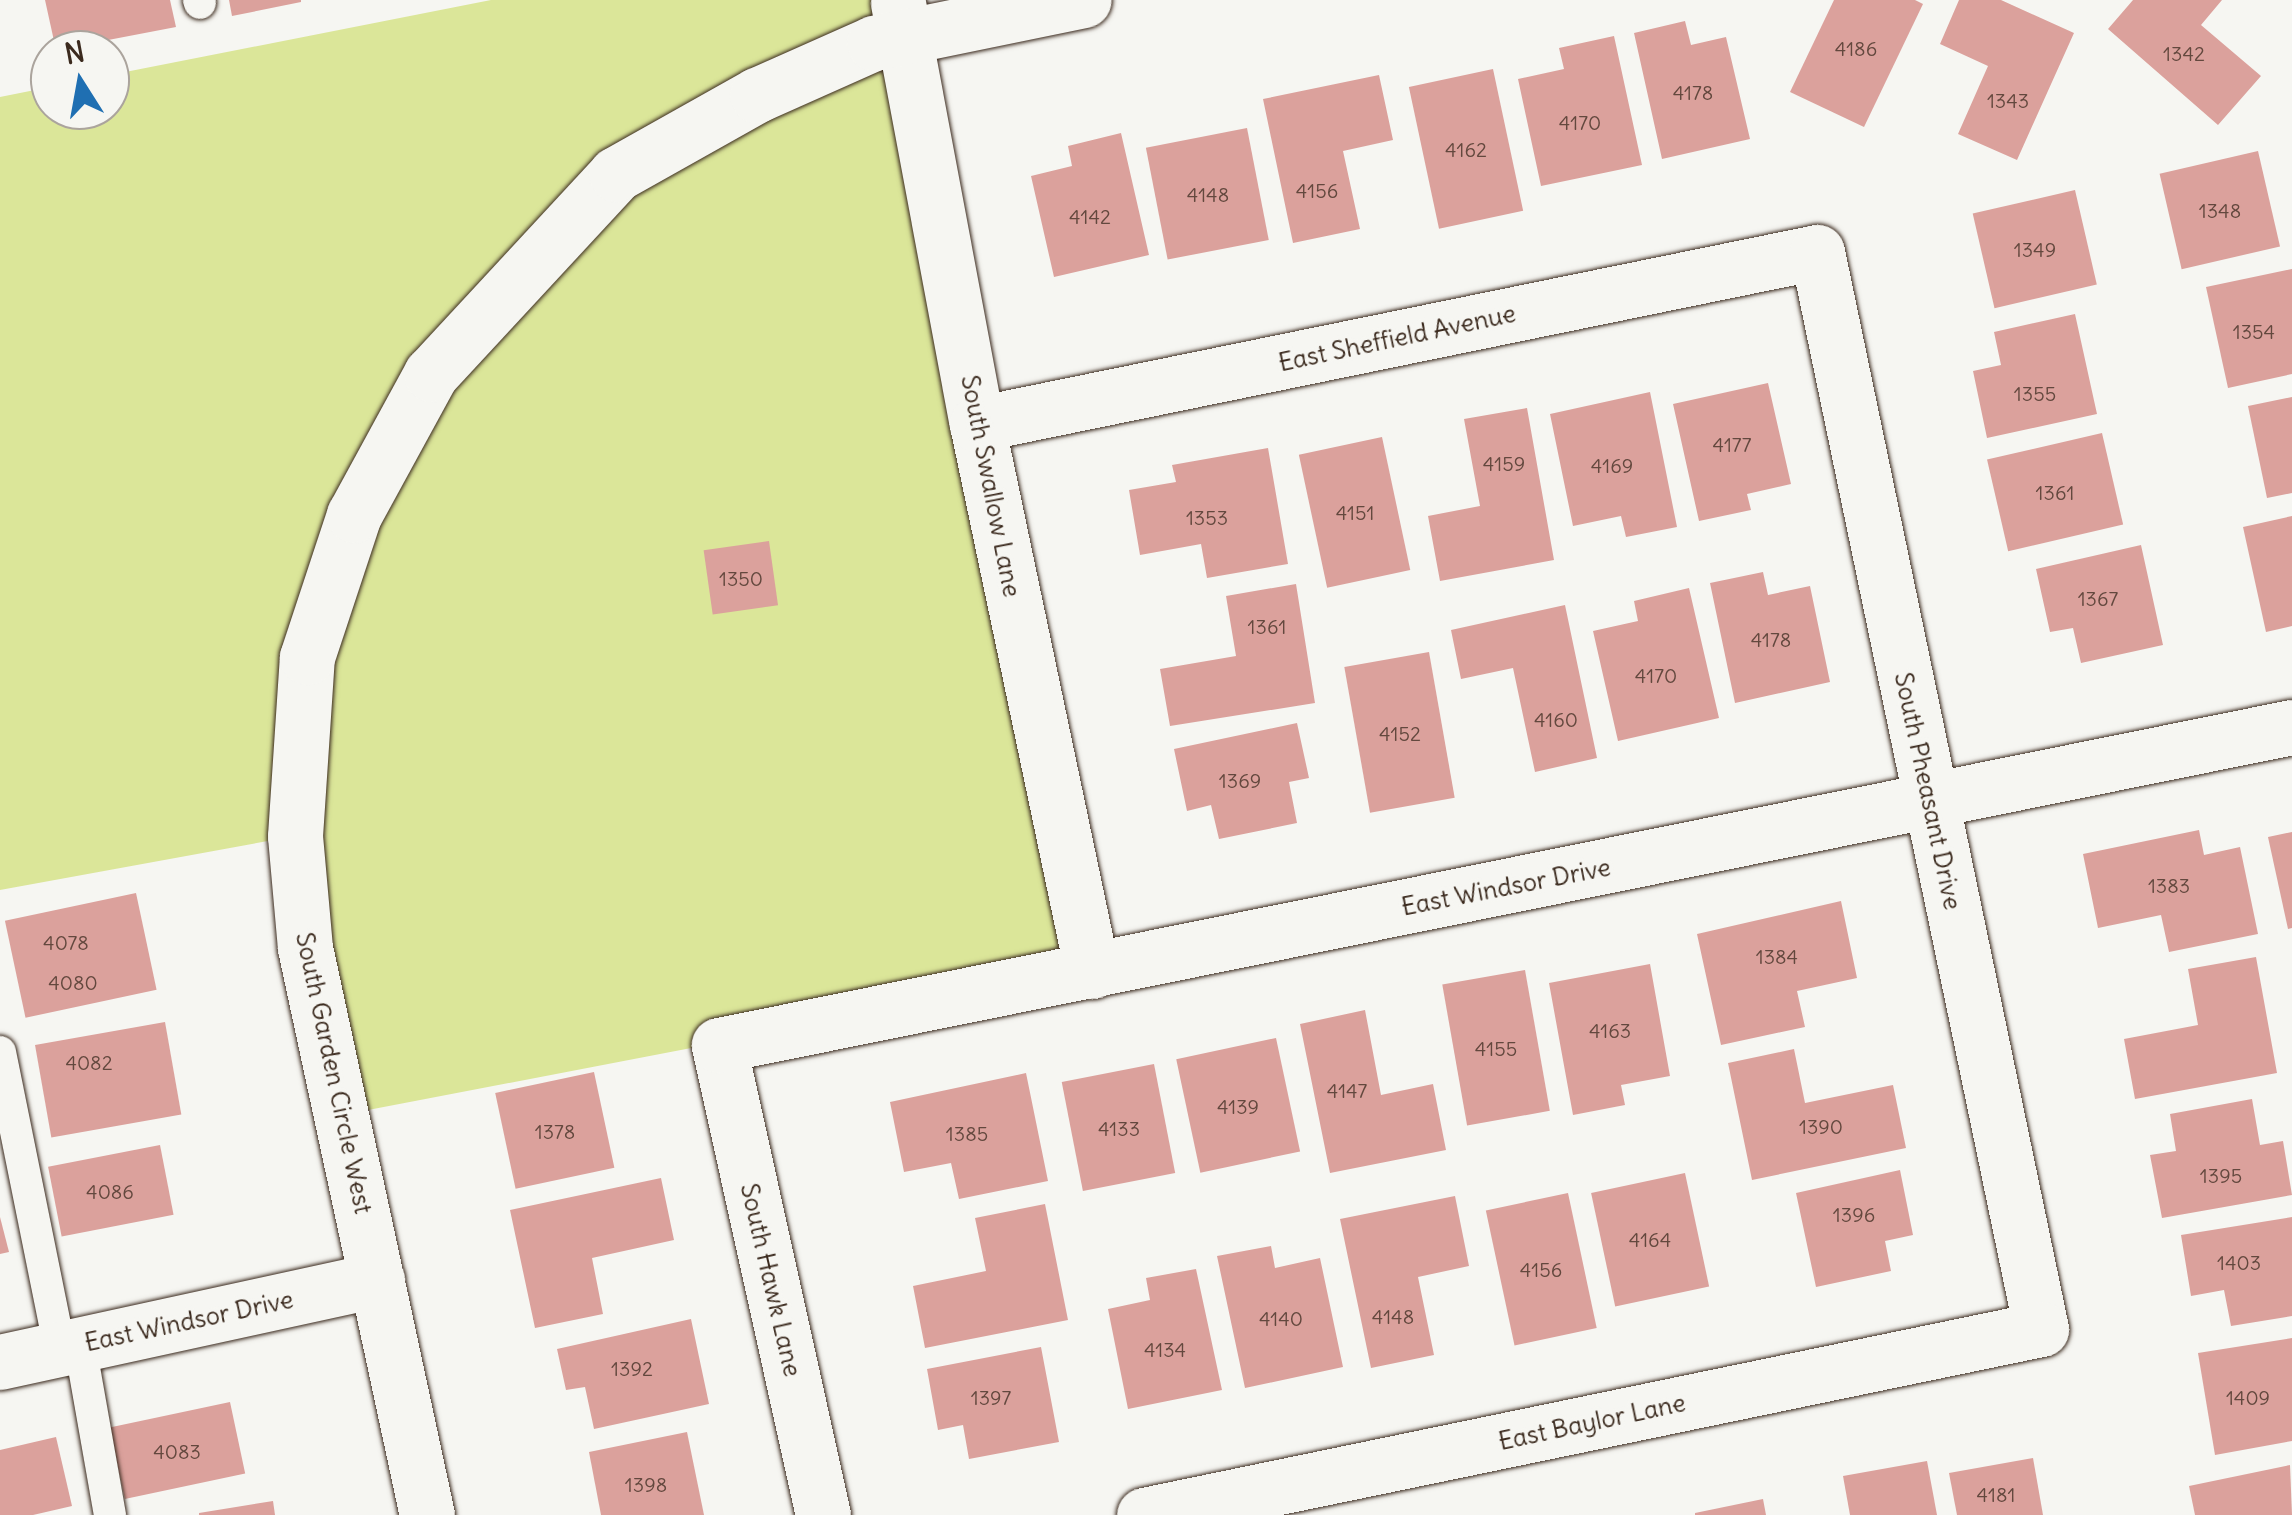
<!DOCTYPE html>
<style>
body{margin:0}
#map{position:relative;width:2292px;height:1515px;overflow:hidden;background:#f6f6f2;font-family:Delius,sans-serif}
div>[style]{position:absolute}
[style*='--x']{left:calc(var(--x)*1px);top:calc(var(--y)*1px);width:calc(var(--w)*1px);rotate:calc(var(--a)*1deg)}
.green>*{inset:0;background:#dbe699}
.building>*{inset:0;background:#dba19c;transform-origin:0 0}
.roads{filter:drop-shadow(0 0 2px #3b2a1e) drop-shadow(0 0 2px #3b2a1e)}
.lane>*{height:32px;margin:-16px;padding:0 16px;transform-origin:16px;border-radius:16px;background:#f6f6f2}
.street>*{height:55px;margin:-27.5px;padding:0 27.5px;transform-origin:27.5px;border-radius:27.5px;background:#f6f6f2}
span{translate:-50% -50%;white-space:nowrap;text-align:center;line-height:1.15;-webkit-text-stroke:8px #f6f6f2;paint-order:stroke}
.number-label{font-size:20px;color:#63483e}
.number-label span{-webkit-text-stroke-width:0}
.street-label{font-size:25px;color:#3b2a1e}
.north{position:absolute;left:30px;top:30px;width:100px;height:100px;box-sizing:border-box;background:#f6f6f2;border:2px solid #aba49d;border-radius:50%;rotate:349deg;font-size:28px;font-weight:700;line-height:40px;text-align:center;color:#3b2a1e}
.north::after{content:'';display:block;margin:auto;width:35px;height:45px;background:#1f6fb2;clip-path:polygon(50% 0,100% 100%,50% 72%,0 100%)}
</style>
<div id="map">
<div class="green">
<div style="clip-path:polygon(491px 0,897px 0,1092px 971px,342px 1115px,295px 836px,0 890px,0 97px,50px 87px,50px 110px,110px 110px,110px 75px)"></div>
</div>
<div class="building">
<div style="clip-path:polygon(45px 0,170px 0,176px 27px,56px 50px)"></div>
<div style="clip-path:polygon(229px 0,301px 0,301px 2px,232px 16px)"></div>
<div style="clip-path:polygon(1834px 0,1915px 0,1923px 4px,1864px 127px,1790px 92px)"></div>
<div style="clip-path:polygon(1959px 0,2001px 0,2074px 33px,2017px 160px,1958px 134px,1988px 66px,1940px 44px)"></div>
<div style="clip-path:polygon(2133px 0,2222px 0,2201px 25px,2261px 76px,2218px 125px,2108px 29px)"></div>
<div style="clip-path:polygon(1685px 21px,1691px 45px,1726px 37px,1750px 139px,1662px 159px,1634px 33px)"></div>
<div style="clip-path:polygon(1614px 36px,1642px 165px,1541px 186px,1518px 79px,1564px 69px,1559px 48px)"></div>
<div style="left:1493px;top:69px;width:145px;height:86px;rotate:78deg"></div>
<div style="clip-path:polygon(1379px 75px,1393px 140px,1343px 151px,1360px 229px,1293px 243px,1263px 99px)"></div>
<div style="left:1247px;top:128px;width:114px;height:103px;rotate:79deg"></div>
<div style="clip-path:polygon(1121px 133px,1149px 255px,1054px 277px,1031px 176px,1072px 166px,1068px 146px)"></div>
<div style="left:2258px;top:151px;width:98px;height:101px;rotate:77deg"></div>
<div style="left:2075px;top:190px;width:97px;height:105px;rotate:77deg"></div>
<div style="clip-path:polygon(2292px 269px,2292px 374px,2228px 388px,2206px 287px)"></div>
<div style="clip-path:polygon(2075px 314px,2097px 414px,1987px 438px,1973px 371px,2001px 365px,1994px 332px)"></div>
<div style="clip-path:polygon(1768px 383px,1791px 484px,1747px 494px,1751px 510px,1699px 521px,1673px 404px)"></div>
<div style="clip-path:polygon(1650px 392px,1677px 527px,1626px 537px,1621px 516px,1573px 526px,1550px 414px)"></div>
<div style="clip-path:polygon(2292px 397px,2292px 493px,2267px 498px,2248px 406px)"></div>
<div style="clip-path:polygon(1527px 408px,1554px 560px,1440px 581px,1428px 516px,1480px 506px,1464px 419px)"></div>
<div style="left:2102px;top:433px;width:94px;height:118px;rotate:77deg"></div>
<div style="left:1382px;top:437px;width:136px;height:85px;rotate:78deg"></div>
<div style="clip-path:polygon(1268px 448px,1288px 564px,1207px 578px,1201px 544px,1140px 555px,1129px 490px,1176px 482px,1172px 465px)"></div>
<div style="clip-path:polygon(2292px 516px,2292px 626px,2266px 632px,2243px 527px)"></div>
<div style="left:769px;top:541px;width:65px;height:66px;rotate:82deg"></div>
<div style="clip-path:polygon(2141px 545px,2163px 645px,2081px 663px,2073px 628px,2050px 632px,2036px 569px)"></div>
<div style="clip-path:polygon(1763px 572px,1768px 595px,1810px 586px,1830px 682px,1735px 703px,1710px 583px)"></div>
<div style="clip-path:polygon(1296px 584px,1315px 703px,1170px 726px,1160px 669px,1236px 656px,1226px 596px)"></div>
<div style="clip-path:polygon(1689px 588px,1719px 718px,1618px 741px,1593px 631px,1638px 621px,1634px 601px)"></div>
<div style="clip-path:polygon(1565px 605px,1597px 758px,1535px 772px,1513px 668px,1461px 679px,1451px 630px)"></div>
<div style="left:1429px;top:652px;width:148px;height:86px;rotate:80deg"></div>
<div style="clip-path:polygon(1297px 723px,1309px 778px,1289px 782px,1297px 823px,1219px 839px,1211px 805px,1187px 811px,1174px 749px)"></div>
<div style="clip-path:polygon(2199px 830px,2204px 855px,2240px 847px,2258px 934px,2169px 952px,2161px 915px,2098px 928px,2083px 854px)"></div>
<div style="clip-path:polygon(2292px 832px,2292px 928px,2288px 929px,2268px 837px)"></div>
<div style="left:136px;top:893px;width:99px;height:134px;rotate:78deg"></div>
<div style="clip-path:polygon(1841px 901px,1857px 978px,1797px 991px,1805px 1027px,1721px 1045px,1697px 934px)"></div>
<div style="clip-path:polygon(2256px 957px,2277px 1073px,2135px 1099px,2124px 1039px,2198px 1025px,2188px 969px)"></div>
<div style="clip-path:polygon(1650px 964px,1670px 1076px,1621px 1085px,1625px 1105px,1573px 1115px,1549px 983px)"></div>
<div style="left:1525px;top:970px;width:143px;height:84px;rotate:80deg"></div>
<div style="clip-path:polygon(1365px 1010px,1381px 1095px,1433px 1084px,1446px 1150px,1330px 1173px,1300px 1024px)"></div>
<div style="left:165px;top:1022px;width:94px;height:132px;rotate:80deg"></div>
<div style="left:1276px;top:1038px;width:116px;height:102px;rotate:78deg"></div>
<div style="clip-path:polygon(1794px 1049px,1805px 1103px,1893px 1085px,1906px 1148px,1752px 1180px,1728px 1063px)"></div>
<div style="left:1154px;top:1064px;width:111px;height:94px;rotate:79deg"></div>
<div style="left:594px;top:1072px;width:98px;height:101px;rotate:78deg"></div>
<div style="clip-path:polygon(1026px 1073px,1048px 1181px,959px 1199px,951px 1163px,904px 1172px,890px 1102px)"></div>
<div style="clip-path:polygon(2252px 1099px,2260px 1145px,2283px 1141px,2292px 1195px,2162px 1218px,2150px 1155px,2176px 1151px,2170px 1114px)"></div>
<div style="left:160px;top:1145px;width:71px;height:114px;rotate:79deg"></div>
<div style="clip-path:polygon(1900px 1170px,1913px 1235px,1885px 1241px,1891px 1271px,1816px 1287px,1796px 1193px)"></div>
<div style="left:1685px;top:1173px;width:116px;height:96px;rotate:78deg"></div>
<div style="clip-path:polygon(661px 1178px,674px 1240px,592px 1258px,603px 1314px,535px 1328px,510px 1210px)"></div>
<div style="left:1568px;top:1193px;width:138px;height:84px;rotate:78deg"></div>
<div style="clip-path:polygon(1455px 1196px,1469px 1266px,1418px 1277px,1434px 1355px,1371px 1368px,1340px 1219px)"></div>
<div style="clip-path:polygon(1045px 1204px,1068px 1320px,925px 1348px,913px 1286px,986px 1271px,975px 1218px)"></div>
<div style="clip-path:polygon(0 1217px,9px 1252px,0 1254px)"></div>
<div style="clip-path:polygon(2292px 1217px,2292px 1316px,2231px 1326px,2224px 1290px,2191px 1296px,2181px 1235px)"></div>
<div style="clip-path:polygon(1271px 1246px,1275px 1268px,1320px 1258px,1343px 1367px,1245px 1388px,1217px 1256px)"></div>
<div style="clip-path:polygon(1196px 1269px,1222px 1390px,1128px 1409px,1108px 1309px,1150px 1300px,1146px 1278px)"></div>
<div style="clip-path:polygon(691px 1319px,709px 1404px,594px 1429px,585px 1387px,566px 1390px,557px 1349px)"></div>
<div style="clip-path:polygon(2292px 1338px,2292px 1441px,2215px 1455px,2198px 1353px)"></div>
<div style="clip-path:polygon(1041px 1347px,1059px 1442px,969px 1459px,963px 1425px,938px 1430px,927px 1369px)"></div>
<div style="left:230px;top:1402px;width:73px;height:123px;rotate:78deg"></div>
<div style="clip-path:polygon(687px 1432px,704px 1515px,601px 1515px,589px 1452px)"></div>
<div style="clip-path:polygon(56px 1437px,72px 1506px,33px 1515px,0 1515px,0 1450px)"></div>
<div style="clip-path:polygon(2033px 1458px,2043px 1515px,1957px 1515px,1949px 1473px)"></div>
<div style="clip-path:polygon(1927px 1461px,1937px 1515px,1850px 1515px,1843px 1476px)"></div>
<div style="clip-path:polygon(2290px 1465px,2292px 1515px,2195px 1515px,2189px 1486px)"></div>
<div style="clip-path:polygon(1763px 1499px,1766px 1515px,1695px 1515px,1695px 1513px)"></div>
<div style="clip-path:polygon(273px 1501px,275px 1515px,199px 1515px,199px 1513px)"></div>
</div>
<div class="roads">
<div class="lane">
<div style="--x:199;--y:0;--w:3;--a:72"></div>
<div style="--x:0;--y:1052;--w:303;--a:78.6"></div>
<div style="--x:80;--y:1345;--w:173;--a:80"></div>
</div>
<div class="street">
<div style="--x:898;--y:3;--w:428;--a:79.4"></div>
<div style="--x:977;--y:424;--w:559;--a:78.13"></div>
<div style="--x:977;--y:424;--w:857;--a:-11.57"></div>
<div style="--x:1817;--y:252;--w:1100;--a:78.25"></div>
<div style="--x:2041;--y:1329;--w:916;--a:168.29"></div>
<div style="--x:0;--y:1362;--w:386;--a:-12.3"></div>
<div style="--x:427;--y:1515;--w:580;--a:-102.14"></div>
<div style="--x:305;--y:948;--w:112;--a:-95.1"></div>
<div style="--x:295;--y:836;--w:179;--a:-86.2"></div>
<div style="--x:307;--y:657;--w:150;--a:-71.7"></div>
<div style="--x:354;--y:515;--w:161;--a:-61.4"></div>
<div style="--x:431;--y:374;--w:272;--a:-47.2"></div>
<div style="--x:616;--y:174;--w:162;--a:-29.3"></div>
<div style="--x:757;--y:95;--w:128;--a:-24"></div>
<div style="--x:874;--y:43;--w:214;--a:-11.6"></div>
<div style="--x:823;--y:1515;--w:481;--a:-102.5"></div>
<div style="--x:719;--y:1045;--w:1605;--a:-11.43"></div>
</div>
</div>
<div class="number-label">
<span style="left:1856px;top:48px">4186</span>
<span style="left:2184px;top:53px">1342</span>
<span style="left:1693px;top:92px">4178</span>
<span style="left:2008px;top:100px">1343</span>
<span style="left:1580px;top:122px">4170</span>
<span style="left:1466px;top:149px">4162</span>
<span style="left:1317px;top:190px">4156</span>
<span style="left:1208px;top:194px">4148</span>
<span style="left:2220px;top:210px">1348</span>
<span style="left:1090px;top:216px">4142</span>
<span style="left:2035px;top:249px">1349</span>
<span style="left:2254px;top:331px">1354</span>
<span style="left:2035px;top:393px">1355</span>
<span style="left:1732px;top:444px">4177</span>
<span style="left:1504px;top:463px">4159</span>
<span style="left:1612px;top:465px">4169</span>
<span style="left:2055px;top:492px">1361</span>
<span style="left:1355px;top:512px">4151</span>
<span style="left:1207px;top:517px">1353</span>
<span style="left:741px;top:578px">1350</span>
<span style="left:2098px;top:598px">1367</span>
<span style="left:1267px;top:626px">1361</span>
<span style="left:1771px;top:639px">4178</span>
<span style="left:1656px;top:675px">4170</span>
<span style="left:1556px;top:719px">4160</span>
<span style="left:1400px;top:733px">4152</span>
<span style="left:1240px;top:780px">1369</span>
<span style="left:2169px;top:885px">1383</span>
<span style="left:66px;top:942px">4078</span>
<span style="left:1777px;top:956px">1384</span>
<span style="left:73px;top:982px">4080</span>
<span style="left:1610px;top:1030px">4163</span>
<span style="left:1496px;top:1048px">4155</span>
<span style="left:89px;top:1062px">4082</span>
<span style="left:1347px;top:1090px">4147</span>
<span style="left:1238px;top:1106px">4139</span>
<span style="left:1821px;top:1126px">1390</span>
<span style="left:1119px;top:1128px">4133</span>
<span style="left:555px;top:1131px">1378</span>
<span style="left:967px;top:1133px">1385</span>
<span style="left:2221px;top:1175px">1395</span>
<span style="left:110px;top:1191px">4086</span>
<span style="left:1854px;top:1214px">1396</span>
<span style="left:1650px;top:1239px">4164</span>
<span style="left:2239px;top:1262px">1403</span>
<span style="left:1541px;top:1269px">4156</span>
<span style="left:1393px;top:1316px">4148</span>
<span style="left:1281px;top:1318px">4140</span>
<span style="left:1165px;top:1349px">4134</span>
<span style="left:632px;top:1368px">1392</span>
<span style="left:991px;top:1397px">1397</span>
<span style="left:2248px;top:1397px">1409</span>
<span style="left:177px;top:1451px">4083</span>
<span style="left:646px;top:1484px">1398</span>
<span style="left:1996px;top:1494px">4181</span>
</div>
<div class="street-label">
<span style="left:1397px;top:338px;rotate:-12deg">East Sheffield Avenue</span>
<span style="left:991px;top:486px;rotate:79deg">South Swallow Lane</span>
<span style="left:1928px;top:791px;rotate:78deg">South Pheasant Drive</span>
<span style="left:1506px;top:887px;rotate:-11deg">East Windsor Drive</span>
<span style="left:334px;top:1073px;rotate:78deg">South Garden Circle West</span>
<span style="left:771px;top:1280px;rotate:77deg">South Hawk Lane</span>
<span style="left:189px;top:1321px;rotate:-12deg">East Windsor Drive</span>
<span style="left:1592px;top:1422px;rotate:-12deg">East Baylor Lane</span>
</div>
<div class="north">N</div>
</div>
